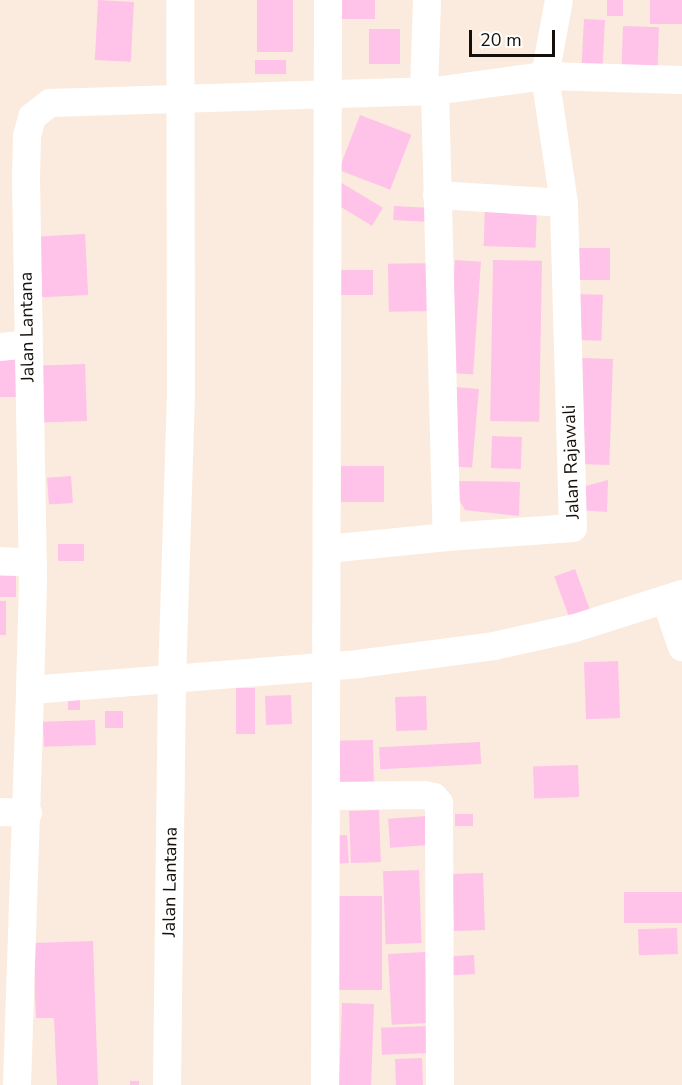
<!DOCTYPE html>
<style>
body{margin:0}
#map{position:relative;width:682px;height:1085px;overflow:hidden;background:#fbebde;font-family:"Nunito Sans",sans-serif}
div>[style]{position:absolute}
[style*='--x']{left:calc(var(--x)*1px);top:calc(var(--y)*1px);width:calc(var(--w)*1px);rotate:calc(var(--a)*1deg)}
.building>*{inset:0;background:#ffc2e9;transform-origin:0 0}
.minor>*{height:28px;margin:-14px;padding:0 14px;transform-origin:14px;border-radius:14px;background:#fff}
span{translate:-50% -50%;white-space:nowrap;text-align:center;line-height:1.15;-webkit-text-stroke:6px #fff;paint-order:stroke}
.street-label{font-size:18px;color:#140f0b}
.scale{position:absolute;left:469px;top:30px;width:86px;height:27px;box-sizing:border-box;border:3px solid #140f0b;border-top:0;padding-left:8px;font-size:18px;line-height:21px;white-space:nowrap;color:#140f0b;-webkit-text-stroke:4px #fff;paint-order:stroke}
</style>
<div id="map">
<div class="building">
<div style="left:98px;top:0;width:36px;height:60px;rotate:3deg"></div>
<div style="left:257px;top:0;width:36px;height:52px"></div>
<div style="left:332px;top:0;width:43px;height:19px"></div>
<div style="left:607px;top:0;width:16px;height:16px"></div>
<div style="left:650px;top:0;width:32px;height:24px"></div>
<div style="left:584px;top:19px;width:21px;height:49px;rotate:3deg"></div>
<div style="left:623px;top:26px;width:36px;height:44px;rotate:2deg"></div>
<div style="left:369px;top:29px;width:31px;height:35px"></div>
<div style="left:255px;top:60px;width:31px;height:14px"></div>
<div style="left:360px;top:115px;width:55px;height:59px;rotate:21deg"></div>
<div style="left:340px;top:182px;width:50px;height:21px;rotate:31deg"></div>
<div style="left:394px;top:206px;width:42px;height:14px;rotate:3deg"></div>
<div style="left:485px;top:206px;width:52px;height:40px;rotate:2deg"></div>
<div style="left:85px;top:234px;width:61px;height:46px;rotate:87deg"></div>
<div style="left:575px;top:248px;width:35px;height:32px"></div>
<div style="left:455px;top:260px;width:26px;height:113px;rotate:4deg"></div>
<div style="left:493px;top:260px;width:49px;height:161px;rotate:1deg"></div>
<div style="left:435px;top:263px;width:48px;height:47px;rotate:89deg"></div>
<div style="left:341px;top:270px;width:32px;height:25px"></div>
<div style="left:579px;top:294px;width:24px;height:46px;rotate:2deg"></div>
<div style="left:581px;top:358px;width:32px;height:106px;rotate:2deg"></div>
<div style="clip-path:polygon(15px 359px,17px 397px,0 397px,0 360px)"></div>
<div style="left:85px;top:364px;width:57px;height:53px;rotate:88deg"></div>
<div style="left:455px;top:387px;width:24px;height:79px;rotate:5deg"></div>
<div style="left:492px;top:436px;width:30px;height:32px;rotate:2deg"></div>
<div style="left:384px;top:466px;width:36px;height:43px;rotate:90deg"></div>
<div style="left:71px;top:476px;width:27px;height:24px;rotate:86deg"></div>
<div style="clip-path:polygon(608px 480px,607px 512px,579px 510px,582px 487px)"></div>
<div style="clip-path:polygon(457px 481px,520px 482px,519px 516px,465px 510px,457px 496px)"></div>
<div style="left:84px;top:544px;width:17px;height:26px;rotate:90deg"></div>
<div style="left:575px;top:569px;width:44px;height:22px;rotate:70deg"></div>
<div style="left:16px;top:576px;width:21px;height:16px;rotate:90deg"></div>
<div style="left:0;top:601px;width:6px;height:34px"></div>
<div style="left:618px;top:661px;width:57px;height:34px;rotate:88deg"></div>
<div style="left:236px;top:688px;width:19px;height:46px"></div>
<div style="left:80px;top:695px;width:15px;height:12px;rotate:90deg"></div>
<div style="left:291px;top:695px;width:29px;height:26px;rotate:88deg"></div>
<div style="left:426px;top:696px;width:34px;height:31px;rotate:88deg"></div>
<div style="left:123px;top:711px;width:17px;height:18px;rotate:90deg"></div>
<div style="left:95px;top:720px;width:25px;height:52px;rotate:88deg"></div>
<div style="left:373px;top:740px;width:42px;height:39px;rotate:89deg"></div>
<div style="left:480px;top:742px;width:22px;height:101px;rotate:87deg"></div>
<div style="left:578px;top:765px;width:32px;height:45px;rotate:88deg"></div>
<div style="left:379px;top:810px;width:52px;height:30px;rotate:88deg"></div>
<div style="left:455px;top:814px;width:18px;height:12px"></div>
<div style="left:427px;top:816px;width:29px;height:39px;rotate:86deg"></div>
<div style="left:347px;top:835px;width:28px;height:19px;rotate:86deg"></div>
<div style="left:419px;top:870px;width:73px;height:36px;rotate:88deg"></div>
<div style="left:483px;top:873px;width:57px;height:31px;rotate:88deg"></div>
<div style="left:682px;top:892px;width:31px;height:58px;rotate:90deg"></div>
<div style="left:329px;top:896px;width:53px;height:94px"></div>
<div style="left:677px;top:928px;width:26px;height:39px;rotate:88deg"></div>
<div style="clip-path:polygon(93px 941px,98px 1085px,57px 1085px,54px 1018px,36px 1018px,33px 943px)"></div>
<div style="left:425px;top:952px;width:71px;height:37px;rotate:87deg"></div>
<div style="left:474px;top:955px;width:19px;height:22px;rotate:87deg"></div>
<div style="left:342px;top:1003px;width:32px;height:82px;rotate:2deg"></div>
<div style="left:429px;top:1026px;width:27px;height:48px;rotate:88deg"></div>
<div style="left:422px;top:1058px;width:27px;height:27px;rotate:88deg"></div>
<div style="left:130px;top:1081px;width:9px;height:4px"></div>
</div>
<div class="minor">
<div style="--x:424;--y:91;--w:91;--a:-88.1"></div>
<div style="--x:435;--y:91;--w:446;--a:88.5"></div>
<div style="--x:447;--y:537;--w:126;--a:-4.1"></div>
<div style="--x:573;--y:528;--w:325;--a:-91.6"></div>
<div style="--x:564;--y:203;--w:128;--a:-98.5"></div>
<div style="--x:545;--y:76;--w:77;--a:-79.6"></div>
<div style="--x:437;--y:195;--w:127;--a:3.6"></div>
<div style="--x:0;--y:347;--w:28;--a:-6"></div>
<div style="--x:327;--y:549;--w:121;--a:-5.7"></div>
<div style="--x:0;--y:561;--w:33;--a:3"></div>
<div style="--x:666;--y:601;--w:49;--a:70.8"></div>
<div style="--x:30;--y:690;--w:110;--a:-88.4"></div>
<div style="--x:33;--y:580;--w:403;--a:-91"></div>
<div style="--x:26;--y:177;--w:41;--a:-88.6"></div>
<div style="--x:27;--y:136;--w:20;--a:-75"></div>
<div style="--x:32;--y:117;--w:23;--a:-38"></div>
<div style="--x:50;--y:103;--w:385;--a:-1.8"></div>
<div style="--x:435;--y:91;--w:111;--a:-7.8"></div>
<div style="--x:545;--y:76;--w:137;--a:1.7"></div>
<div style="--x:326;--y:796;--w:98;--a:-0.6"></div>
<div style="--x:424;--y:795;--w:10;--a:11"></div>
<div style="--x:434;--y:797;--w:8;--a:50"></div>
<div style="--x:439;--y:803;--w:282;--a:89.8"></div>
<div style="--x:0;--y:812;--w:28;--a:2"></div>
<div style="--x:17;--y:1085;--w:395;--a:-88.1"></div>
<div style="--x:30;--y:690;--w:329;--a:-4.5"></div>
<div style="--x:358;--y:664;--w:137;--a:-7.5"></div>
<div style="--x:494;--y:646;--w:83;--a:-12.5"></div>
<div style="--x:575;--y:628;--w:112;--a:-17.6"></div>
<div style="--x:167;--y:1085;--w:405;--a:-89.3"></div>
<div style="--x:172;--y:680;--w:284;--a:-88.2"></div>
<div style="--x:181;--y:396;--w:396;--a:-90.1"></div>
<div style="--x:325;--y:1085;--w:1085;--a:-89.84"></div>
</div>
<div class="street-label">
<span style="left:27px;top:327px;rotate:-91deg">Jalan Lantana</span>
<span style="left:571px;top:462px;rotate:-92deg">Jalan Rajawali</span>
<span style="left:170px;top:882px;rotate:-89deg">Jalan Lantana</span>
</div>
<div class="scale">20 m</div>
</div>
